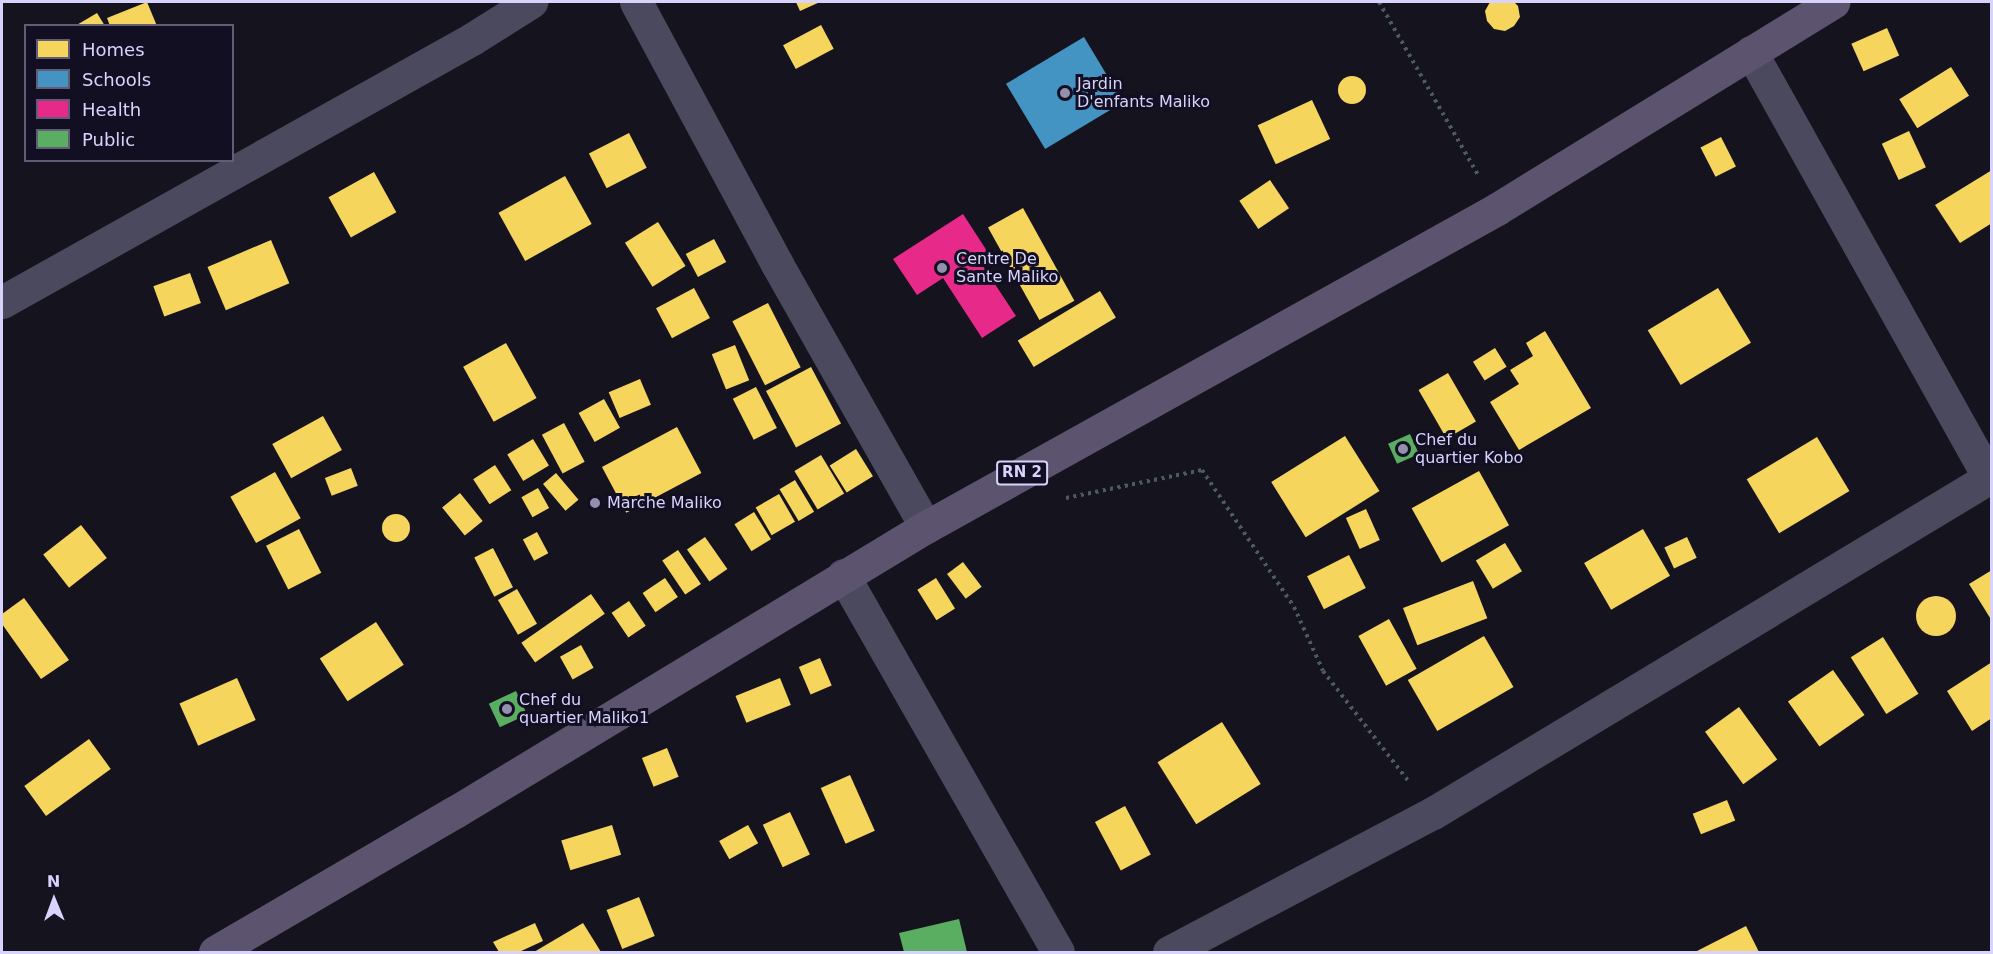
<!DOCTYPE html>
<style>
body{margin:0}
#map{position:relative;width:1993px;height:954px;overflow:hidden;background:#15131e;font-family:"DejaVu Sans",sans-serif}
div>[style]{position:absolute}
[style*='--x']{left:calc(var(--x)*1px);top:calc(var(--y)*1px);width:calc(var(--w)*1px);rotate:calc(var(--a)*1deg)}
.homes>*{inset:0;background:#f6d55c;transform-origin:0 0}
.round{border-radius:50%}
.schools>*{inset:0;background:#4393c3;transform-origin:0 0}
.health>*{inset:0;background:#e7298a}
.public>*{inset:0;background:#5aae61;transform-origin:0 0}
.path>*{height:4px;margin-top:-2px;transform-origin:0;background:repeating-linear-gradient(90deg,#4c5a66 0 3px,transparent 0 7.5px)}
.street>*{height:33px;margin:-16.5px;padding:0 16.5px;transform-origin:16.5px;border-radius:16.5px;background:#4a495e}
.primary>*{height:33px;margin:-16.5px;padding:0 16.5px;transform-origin:16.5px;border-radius:16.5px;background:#5c546e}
.dots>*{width:16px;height:16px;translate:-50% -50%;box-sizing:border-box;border:3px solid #120f22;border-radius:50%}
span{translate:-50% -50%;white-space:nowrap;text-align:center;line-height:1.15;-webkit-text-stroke:6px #120f22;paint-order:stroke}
.shield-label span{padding:2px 4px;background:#120f22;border:2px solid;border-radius:4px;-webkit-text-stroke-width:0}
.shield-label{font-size:15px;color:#d7d3fc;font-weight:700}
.poi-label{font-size:16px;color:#d7d3fc}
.left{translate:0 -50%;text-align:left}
.frame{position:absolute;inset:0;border:3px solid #d7d3fc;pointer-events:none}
.legend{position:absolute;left:24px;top:24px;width:210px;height:138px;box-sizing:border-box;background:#120f22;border:2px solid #615d79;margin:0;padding:8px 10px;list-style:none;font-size:18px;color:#d7d3fc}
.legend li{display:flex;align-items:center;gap:12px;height:30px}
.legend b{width:30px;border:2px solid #615d79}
.north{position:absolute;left:24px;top:870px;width:60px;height:60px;-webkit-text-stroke:4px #120f22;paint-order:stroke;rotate:359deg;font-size:16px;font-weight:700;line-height:24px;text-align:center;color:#d7d3fc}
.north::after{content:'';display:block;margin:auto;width:21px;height:27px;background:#d7d3fc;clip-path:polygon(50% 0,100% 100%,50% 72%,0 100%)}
</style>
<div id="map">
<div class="homes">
<div style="clip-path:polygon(147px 2px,157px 26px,110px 26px,107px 18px)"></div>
<div style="clip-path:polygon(796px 2px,820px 2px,800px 11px)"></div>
<div style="clip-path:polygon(1490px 2px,1514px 2px,1518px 6px,1520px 17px,1514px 26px,1505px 31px,1494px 29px,1487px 21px,1485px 11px)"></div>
<div style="clip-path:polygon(97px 13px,105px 26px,75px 26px)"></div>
<div style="left:821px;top:25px;width:27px;height:43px;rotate:62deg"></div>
<div style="left:1887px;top:28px;width:30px;height:39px;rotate:66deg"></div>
<div style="left:1951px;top:67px;width:34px;height:61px;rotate:58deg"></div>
<div class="round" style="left:1338px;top:76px;width:28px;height:28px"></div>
<div style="left:1312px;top:100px;width:43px;height:60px;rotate:65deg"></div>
<div style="left:1909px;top:131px;width:40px;height:30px;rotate:65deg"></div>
<div style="left:629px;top:133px;width:39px;height:45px;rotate:63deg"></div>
<div style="left:1721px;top:137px;width:33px;height:23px;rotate:63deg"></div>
<div style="clip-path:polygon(1992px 170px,1992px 223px,1960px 243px,1935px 205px)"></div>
<div style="left:374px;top:172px;width:46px;height:52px;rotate:61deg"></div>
<div style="left:565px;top:176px;width:55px;height:76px;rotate:61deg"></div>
<div style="left:1270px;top:180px;width:34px;height:37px;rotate:56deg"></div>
<div style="left:1023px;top:208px;width:106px;height:40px;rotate:61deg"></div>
<div style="left:658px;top:222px;width:52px;height:39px;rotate:58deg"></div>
<div style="left:714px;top:239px;width:26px;height:32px;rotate:62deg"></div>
<div style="left:271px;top:240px;width:47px;height:69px;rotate:67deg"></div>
<div style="left:190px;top:273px;width:32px;height:39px;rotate:70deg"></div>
<div style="left:694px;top:288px;width:34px;height:43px;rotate:62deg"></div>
<div style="left:1718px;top:288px;width:64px;height:82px;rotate:59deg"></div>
<div style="left:1100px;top:291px;width:31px;height:96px;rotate:59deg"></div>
<div style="left:768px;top:303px;width:72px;height:40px;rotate:63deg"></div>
<div style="clip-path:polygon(1545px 331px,1591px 408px,1519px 450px,1490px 402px,1519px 384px,1510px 370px,1533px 356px,1526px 343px)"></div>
<div style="left:506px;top:343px;width:63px;height:49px;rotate:61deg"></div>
<div style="left:735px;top:345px;width:38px;height:25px;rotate:68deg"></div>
<div style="left:1495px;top:348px;width:22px;height:26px;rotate:58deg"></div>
<div style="left:811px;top:367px;width:64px;height:51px;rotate:62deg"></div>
<div style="left:1448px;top:373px;width:56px;height:34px;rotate:60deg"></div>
<div style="left:640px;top:379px;width:28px;height:34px;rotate:67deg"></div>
<div style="left:756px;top:387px;width:46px;height:26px;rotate:63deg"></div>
<div style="left:604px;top:399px;width:33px;height:29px;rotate:61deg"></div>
<div style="left:323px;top:416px;width:39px;height:58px;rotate:61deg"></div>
<div style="left:564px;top:423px;width:44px;height:25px;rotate:62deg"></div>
<div style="left:677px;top:427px;width:52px;height:85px;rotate:62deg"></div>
<div style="left:1345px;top:436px;width:65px;height:87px;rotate:58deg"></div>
<div style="left:1817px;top:437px;width:63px;height:82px;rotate:59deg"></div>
<div style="left:533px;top:439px;width:31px;height:30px;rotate:59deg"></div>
<div style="left:856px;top:449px;width:32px;height:31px;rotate:58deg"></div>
<div style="left:821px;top:455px;width:45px;height:31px;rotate:59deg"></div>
<div style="left:495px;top:465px;width:30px;height:26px;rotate:57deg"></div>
<div style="left:351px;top:468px;width:19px;height:28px;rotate:69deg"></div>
<div style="left:1479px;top:471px;width:62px;height:77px;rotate:61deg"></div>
<div style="left:275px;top:472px;width:53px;height:51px;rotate:61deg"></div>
<div style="left:556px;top:473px;width:35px;height:17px;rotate:50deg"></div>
<div style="left:795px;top:480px;width:37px;height:18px;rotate:59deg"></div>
<div style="left:538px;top:488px;width:23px;height:19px;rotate:61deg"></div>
<div style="left:460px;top:493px;width:36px;height:23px;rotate:51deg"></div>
<div style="left:779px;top:494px;width:32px;height:27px;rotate:60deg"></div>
<div style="left:1366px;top:509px;width:34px;height:22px;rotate:66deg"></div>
<div style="left:754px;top:512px;width:32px;height:23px;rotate:58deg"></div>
<div class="round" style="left:382px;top:514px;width:28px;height:28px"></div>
<div style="left:81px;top:525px;width:42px;height:48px;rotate:52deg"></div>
<div style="left:299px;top:529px;width:49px;height:37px;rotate:63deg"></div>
<div style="left:1643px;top:529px;width:54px;height:68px;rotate:60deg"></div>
<div style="left:537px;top:532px;width:24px;height:16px;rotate:62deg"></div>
<div style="left:705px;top:537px;width:39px;height:22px;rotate:55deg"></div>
<div style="left:1687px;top:537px;width:23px;height:25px;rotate:65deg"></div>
<div style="left:1505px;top:543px;width:33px;height:34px;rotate:59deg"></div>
<div style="left:493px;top:548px;width:44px;height:21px;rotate:63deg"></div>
<div style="left:678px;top:550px;width:41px;height:19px;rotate:56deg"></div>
<div style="left:1349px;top:555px;width:37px;height:47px;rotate:63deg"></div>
<div style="left:963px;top:562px;width:31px;height:20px;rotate:53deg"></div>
<div style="clip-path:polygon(1992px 570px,1992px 621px,1969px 584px)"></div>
<div style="left:665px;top:578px;width:23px;height:27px;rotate:56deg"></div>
<div style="left:936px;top:578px;width:36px;height:22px;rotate:58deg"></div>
<div style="left:1473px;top:581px;width:40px;height:75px;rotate:69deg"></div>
<div style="left:517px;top:589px;width:40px;height:22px;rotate:60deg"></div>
<div style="left:591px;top:594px;width:24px;height:85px;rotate:55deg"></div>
<div class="round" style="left:1916px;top:596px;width:40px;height:40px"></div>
<div style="clip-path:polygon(24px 598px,69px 660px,41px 679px,2px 624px,2px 614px)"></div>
<div style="left:629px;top:601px;width:30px;height:21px;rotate:56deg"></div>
<div style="left:1389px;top:619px;width:57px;height:35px;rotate:61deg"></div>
<div style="left:376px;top:622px;width:51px;height:67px;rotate:57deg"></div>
<div style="left:1484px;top:636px;width:59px;height:88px;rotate:60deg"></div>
<div style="left:1883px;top:637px;width:67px;height:38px;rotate:58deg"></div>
<div style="left:581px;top:645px;width:26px;height:24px;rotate:61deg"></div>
<div style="left:820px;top:658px;width:30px;height:23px;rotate:67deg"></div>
<div style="clip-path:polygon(1992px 662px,1992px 718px,1972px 731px,1947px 691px)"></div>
<div style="left:1833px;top:670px;width:55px;height:55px;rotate:55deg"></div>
<div style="left:237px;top:678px;width:46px;height:63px;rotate:66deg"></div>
<div style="left:780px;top:678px;width:29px;height:48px;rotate:68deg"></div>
<div style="left:1739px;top:707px;width:65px;height:42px;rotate:54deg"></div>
<div style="left:1222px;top:722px;width:73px;height:76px;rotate:58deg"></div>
<div style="left:89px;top:739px;width:37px;height:80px;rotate:54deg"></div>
<div style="left:667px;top:748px;width:31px;height:27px;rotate:68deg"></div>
<div style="left:850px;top:775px;width:61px;height:32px;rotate:66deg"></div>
<div style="left:1727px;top:800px;width:22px;height:37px;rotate:68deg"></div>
<div style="left:1125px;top:806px;width:55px;height:34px;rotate:62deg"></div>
<div style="left:790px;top:812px;width:47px;height:30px;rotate:65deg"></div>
<div style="left:612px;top:825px;width:31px;height:53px;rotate:73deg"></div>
<div style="left:748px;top:825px;width:21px;height:33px;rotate:61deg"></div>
<div style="left:639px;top:897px;width:42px;height:35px;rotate:68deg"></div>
<div style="clip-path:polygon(535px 923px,543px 941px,519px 952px,499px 952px,493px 942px)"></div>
<div style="clip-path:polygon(583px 923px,601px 952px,534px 952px)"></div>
<div style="clip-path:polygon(1746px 926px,1759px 952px,1695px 952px)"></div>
</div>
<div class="schools">
<div style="left:1084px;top:37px;width:76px;height:91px;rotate:59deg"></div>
</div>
<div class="health">
<div style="clip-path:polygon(963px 214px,987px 251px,977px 257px,1016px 316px,982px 338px,943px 278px,917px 295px,893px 259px)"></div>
</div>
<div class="public">
<div style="left:1410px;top:434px;width:22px;height:24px;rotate:66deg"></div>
<div style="left:516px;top:691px;width:26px;height:30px;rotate:65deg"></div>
<div style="clip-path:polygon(959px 919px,967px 952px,904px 952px,899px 933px)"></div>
</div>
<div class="path">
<div style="--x:1379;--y:2;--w:199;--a:60.2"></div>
<div style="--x:1066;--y:498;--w:139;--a:-11.6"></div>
<div style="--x:1202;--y:470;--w:165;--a:56.1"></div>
<div style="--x:1294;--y:607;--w:70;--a:65.6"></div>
<div style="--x:1323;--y:671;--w:140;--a:52.2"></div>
</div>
<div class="street">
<div style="--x:636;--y:2;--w:298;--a:61.7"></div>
<div style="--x:777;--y:264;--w:302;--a:60.5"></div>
<div style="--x:1751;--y:52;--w:488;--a:60.8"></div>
<div style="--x:2;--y:302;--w:539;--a:-29.23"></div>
<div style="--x:472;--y:39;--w:70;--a:-32.1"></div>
<div style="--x:843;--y:575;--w:434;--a:60.3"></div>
<div style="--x:1169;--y:952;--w:298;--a:-27.8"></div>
<div style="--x:1433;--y:813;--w:653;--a:-31.08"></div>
</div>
<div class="primary">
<div style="--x:215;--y:952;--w:278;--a:-30.3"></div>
<div style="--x:455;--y:812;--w:551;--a:-31.18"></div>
<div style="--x:926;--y:527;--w:654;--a:-29.11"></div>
<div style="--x:1497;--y:209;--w:395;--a:-31.6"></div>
</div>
<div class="dots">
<div style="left:1065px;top:93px;background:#9390ae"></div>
<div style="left:942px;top:268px;background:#9390ae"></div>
<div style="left:1403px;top:449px;background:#9390ae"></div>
<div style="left:595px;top:503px;background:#9390ae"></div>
<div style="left:507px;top:709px;background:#9390ae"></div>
</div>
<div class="shield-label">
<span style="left:1022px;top:473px">RN 2</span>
</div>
<div class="poi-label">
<span class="left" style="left:1077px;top:93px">Jardin<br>D'enfants Maliko</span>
<span class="left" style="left:956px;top:268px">Centre De<br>Sante Maliko</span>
<span class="left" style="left:1415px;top:449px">Chef du<br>quartier Kobo</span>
<span class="left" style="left:607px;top:503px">Marche Maliko</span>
<span class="left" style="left:519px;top:709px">Chef du<br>quartier Maliko1</span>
</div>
<div class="frame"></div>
<ul class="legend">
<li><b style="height:16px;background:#f6d55c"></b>Homes</li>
<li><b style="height:16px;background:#4393c3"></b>Schools</li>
<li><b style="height:16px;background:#e7298a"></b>Health</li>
<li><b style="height:16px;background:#5aae61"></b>Public</li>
</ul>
<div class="north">N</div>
</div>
